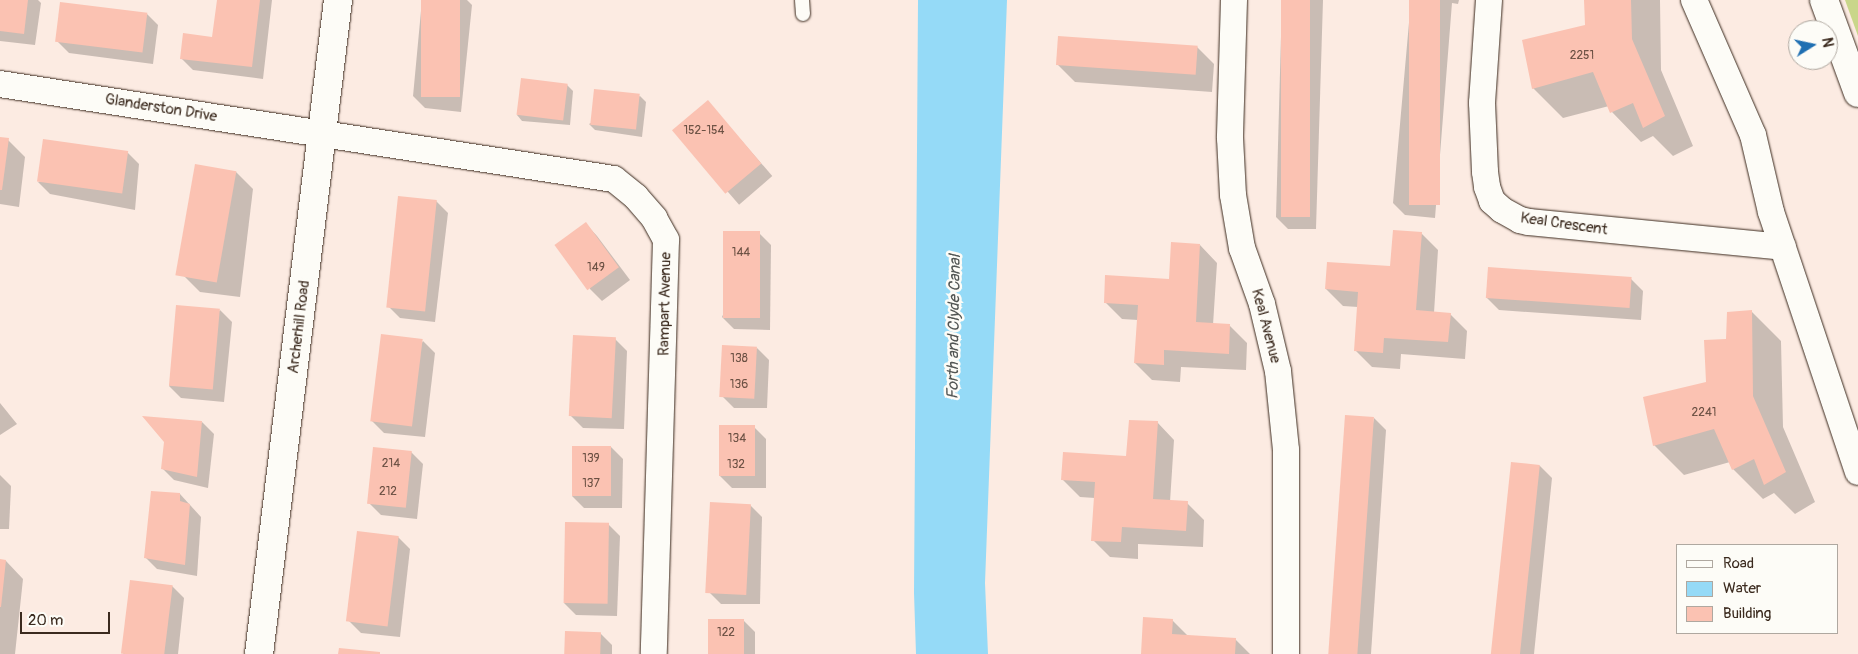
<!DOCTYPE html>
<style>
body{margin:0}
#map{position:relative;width:1858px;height:654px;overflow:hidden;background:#fcebe2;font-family:Pangolin,sans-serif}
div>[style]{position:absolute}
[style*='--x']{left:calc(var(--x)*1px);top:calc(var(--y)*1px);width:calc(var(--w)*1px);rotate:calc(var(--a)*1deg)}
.green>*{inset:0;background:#c9d68a}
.water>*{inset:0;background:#95daf7}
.shadow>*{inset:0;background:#0003;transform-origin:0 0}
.building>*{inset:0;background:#fbc2b2;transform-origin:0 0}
.roads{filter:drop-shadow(0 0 1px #3b2a1e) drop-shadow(0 0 1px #3b2a1e)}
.service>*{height:14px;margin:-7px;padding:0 7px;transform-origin:7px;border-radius:7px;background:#fdfcf7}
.minor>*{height:26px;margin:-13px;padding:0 13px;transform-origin:13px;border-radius:13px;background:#fdfcf7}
.tertiary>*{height:28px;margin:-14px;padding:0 14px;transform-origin:14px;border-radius:14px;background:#fdfcf7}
.primary>*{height:28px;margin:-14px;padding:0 14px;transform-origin:14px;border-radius:14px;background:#fdfcf7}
span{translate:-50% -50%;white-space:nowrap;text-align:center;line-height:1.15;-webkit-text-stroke:5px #fdfcf7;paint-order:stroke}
.number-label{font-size:12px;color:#6b5043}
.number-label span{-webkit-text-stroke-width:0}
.street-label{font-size:15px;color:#3b2a1e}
.water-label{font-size:16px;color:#525654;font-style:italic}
.legend{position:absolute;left:1676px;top:544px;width:162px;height:90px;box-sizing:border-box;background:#fdfcf7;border:1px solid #afa8a0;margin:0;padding:6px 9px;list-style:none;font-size:15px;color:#3b2a1e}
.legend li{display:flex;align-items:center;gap:10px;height:25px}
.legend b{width:25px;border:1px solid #afa8a0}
.north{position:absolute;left:1788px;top:20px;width:50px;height:50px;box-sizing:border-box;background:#fdfcf7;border:1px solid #afa8a0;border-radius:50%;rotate:80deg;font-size:14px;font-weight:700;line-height:20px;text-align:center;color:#3b2a1e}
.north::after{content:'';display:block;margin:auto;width:18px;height:22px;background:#1f6fb2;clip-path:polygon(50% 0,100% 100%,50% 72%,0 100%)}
.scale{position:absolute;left:20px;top:612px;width:90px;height:22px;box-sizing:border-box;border:2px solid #3b2a1e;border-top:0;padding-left:6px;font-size:15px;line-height:18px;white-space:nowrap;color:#3b2a1e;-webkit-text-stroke:4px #fdfcf7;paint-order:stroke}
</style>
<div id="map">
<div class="green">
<div style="clip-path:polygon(1845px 0,1858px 0,1858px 36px)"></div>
</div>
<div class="water">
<div style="clip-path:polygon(918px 0,1007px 0,985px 583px,988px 654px,916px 654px,914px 593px)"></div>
</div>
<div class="shadow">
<div style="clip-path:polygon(0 0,38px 0,41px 3px,35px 45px,0 41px)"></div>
<div style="clip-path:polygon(219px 0,272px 0,263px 79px,193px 70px,181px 58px,213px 38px)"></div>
<div style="clip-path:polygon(422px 0,467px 0,472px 5px,461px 112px,425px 108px,413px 96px)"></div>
<div style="clip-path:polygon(1282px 0,1323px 0,1316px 229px,1288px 229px,1276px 217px)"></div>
<div style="clip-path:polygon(1411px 0,1459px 0,1458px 4px,1452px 3px,1435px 218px,1405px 215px,1393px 203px)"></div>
<div style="clip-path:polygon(1585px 0,1660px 0,1661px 70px,1693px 146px,1673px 156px,1653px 136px,1641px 142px,1612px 112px,1609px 106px,1563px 118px,1533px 88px,1587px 26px)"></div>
<div style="clip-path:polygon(146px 13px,158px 25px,153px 64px,69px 53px,57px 41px)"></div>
<div style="clip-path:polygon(1197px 47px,1214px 64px,1212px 92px,1075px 82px,1058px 65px)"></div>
<div style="clip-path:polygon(567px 85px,573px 91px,570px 125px,522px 121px,517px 115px)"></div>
<div style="clip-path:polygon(640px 96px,646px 102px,642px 137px,595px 130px,589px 124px)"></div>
<div style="left:708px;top:102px;width:98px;height:44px;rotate:49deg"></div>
<div style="clip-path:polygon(0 138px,8px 140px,25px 157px,19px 207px,0 204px)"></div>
<div style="clip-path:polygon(127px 152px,139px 164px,135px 210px,50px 194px,38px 182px)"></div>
<div style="clip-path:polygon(236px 172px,253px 189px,240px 297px,200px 292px,183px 275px)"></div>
<div style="clip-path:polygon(436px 201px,448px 213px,435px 322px,400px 318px,388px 306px)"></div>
<div style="clip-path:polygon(586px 224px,597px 236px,630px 280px,602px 301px,590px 289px)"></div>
<div style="clip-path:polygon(759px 233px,771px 245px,770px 330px,734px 329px,722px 317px)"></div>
<div style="clip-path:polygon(1421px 233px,1438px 250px,1434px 313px,1450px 314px,1467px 331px,1465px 359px,1401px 354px,1400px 369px,1372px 367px,1355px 350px,1358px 307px,1343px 306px,1326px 289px,1392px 267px)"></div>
<div style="clip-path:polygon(1200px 245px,1217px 263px,1213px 325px,1230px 326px,1247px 343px,1246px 370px,1181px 367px,1180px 382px,1152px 380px,1135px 363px,1138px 320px,1122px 319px,1105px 302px,1170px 280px)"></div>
<div style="clip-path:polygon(1631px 279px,1643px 291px,1641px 320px,1499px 310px,1487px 298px)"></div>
<div style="clip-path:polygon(220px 310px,232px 322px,224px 402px,181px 398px,169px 386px)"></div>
<div style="clip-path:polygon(1751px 311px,1781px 341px,1783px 427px,1815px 502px,1795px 514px,1774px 493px,1763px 499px,1733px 469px,1730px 462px,1684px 475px,1654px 445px,1708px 383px)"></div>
<div style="clip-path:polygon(615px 339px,627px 351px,624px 429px,583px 428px,571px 416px)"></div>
<div style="clip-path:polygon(423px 341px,435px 353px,425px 437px,384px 433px,372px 421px)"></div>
<div style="clip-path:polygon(757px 348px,769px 360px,767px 408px,734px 408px,722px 396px)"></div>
<div style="clip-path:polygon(0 403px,17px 424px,0 435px)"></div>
<div style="clip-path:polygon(1374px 418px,1386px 430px,1371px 654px,1330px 654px)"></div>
<div style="clip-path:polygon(202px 422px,214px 434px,208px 488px,174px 480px,162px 468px)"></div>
<div style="clip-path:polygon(1157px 422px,1174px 440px,1170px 502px,1187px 503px,1204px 520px,1203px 547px,1138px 544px,1138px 559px,1110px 557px,1093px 540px,1095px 498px,1080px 497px,1063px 480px,1128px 457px)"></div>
<div style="clip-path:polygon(754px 427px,766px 439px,766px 488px,732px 488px,720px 476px)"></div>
<div style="clip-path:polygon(611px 447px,623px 459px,622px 508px,584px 508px,572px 496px)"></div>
<div style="clip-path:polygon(411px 452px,423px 464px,417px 519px,381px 515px,369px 503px)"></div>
<div style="clip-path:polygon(1512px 464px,1540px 466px,1552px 478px,1534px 654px,1493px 654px)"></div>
<div style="clip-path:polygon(0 475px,11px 486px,9px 529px,0 529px)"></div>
<div style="clip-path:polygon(180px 494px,201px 517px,197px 576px,157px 569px,145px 557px)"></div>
<div style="clip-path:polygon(750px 505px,762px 517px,760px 604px,721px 604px,709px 592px)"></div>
<div style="clip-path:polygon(608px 524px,620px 536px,617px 616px,576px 615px,564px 603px)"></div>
<div style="clip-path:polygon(398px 537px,410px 549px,400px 637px,361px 633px,349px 621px)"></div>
<div style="clip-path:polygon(0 560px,6px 561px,23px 579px,15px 654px,0 654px)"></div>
<div style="clip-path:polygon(172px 586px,184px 598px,178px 654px,123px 654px)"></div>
<div style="clip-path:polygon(743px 620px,755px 632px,755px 654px,709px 654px)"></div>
<div style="clip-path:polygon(1172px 620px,1188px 636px,1235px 639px,1250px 654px,1142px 654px)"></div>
<div style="clip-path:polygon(600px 633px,612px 645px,612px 654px,566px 654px)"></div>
</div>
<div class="building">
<div style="clip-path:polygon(0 0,28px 0,24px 34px,0 31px)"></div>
<div style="clip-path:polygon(217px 0,260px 0,252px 67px,180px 59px,183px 33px,212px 37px)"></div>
<div style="left:421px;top:0;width:39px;height:97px"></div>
<div style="left:1281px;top:0;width:29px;height:217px"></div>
<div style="left:1409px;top:0;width:31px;height:205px"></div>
<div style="clip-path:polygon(1584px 0,1631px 0,1632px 39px,1665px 116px,1643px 128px,1633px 103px,1610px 113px,1593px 72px,1532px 89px,1522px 40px,1585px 25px)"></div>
<div style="left:60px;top:2px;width:88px;height:40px;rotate:7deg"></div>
<div style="left:1058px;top:36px;width:140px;height:29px;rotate:4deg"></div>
<div style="left:521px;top:78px;width:47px;height:37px;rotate:7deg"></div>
<div style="left:594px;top:89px;width:46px;height:36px;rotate:6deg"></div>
<div style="left:708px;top:100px;width:83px;height:47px;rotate:50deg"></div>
<div style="clip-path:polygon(0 137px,9px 138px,2px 190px,0 190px)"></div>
<div style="left:43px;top:139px;width:86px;height:43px;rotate:8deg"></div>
<div style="left:195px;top:164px;width:42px;height:113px;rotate:10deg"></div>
<div style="left:398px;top:196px;width:39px;height:112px;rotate:6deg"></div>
<div style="left:586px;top:222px;width:56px;height:39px;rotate:54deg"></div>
<div style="clip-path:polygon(1393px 230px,1422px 232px,1416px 310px,1451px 313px,1448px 342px,1384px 338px,1383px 353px,1354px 351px,1358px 292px,1325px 289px,1327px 262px,1390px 266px)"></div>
<div style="left:723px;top:231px;width:37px;height:87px"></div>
<div style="clip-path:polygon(1171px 242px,1200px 244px,1196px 322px,1230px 324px,1229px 354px,1164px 350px,1164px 365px,1134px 363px,1138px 305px,1104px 303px,1105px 275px,1169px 279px)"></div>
<div style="left:1488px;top:267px;width:144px;height:31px;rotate:4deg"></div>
<div style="left:176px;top:305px;width:44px;height:81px;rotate:5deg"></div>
<div style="clip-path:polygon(1752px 310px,1753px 396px,1786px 472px,1764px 485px,1754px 459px,1732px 470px,1714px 429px,1653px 446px,1643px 397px,1706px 382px,1704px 340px,1726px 339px,1727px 312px)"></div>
<div style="left:381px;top:334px;width:42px;height:88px;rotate:7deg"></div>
<div style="left:573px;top:335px;width:43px;height:81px;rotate:3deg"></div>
<div style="left:722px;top:345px;width:35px;height:52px;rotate:3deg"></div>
<div style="left:1345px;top:415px;width:29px;height:240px;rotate:4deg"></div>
<div style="clip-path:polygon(142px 416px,202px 421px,197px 477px,161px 469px,164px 442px)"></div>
<div style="clip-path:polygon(1129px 420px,1158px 421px,1153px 499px,1188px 501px,1186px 531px,1122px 527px,1121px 542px,1091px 541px,1095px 482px,1061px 480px,1063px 452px,1126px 456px)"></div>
<div style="left:719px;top:425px;width:36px;height:51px"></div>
<div style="left:572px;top:446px;width:39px;height:50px"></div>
<div style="left:373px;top:447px;width:39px;height:57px;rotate:6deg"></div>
<div style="left:1511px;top:462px;width:29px;height:193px;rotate:6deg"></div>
<div style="clip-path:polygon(151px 491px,180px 493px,180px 501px,190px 504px,185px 565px,144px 558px)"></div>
<div style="left:710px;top:502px;width:41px;height:91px;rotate:3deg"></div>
<div style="left:565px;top:522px;width:44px;height:81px;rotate:1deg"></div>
<div style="left:357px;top:531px;width:42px;height:91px;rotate:7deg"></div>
<div style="clip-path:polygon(0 559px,6px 560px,1px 607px,0 607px)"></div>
<div style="left:130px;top:580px;width:43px;height:74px;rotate:7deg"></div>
<div style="clip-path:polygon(1143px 617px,1173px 619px,1172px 634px,1236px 638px,1235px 654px,1141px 654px)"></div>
<div style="left:708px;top:619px;width:36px;height:35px"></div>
<div style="left:565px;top:631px;width:36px;height:23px;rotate:2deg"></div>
<div style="clip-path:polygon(339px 648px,380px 652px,380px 654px,338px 654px)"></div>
</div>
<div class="roads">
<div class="service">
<div style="--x:802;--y:0;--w:14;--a:86"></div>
</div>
<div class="minor">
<div style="--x:1234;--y:0;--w:138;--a:91.7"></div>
<div style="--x:1230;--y:138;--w:57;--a:87"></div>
<div style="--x:1233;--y:195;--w:54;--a:80.4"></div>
<div style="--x:1242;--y:248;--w:59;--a:70.3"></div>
<div style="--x:1262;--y:304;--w:69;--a:76.6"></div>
<div style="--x:1278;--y:371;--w:79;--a:84.2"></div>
<div style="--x:1286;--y:450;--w:204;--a:90"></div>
<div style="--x:1489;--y:0;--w:103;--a:93.9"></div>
<div style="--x:1482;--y:103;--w:69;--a:87.5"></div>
<div style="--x:1485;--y:172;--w:15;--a:82"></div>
<div style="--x:1487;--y:187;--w:15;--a:70"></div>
<div style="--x:1492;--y:201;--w:13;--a:42"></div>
<div style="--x:1502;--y:210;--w:21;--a:29"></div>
<div style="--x:1520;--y:220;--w:9;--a:13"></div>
<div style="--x:1529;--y:222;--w:255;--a:5.6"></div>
<div style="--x:1694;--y:0;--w:147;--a:66.4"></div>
<div style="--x:1753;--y:135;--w:79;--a:76.8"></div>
<div style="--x:1771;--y:212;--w:274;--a:71.5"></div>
<div style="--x:0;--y:84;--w:621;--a:8.8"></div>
<div style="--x:614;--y:179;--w:28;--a:39"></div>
<div style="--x:636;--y:197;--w:28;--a:49"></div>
<div style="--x:654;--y:218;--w:25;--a:61"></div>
<div style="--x:666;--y:240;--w:414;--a:91.7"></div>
</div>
<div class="tertiary">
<div style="--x:259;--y:654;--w:659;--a:-83.11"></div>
</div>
<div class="primary">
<div style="--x:1824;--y:0;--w:99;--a:69.9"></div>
</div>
</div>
<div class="number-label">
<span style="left:1582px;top:56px">2251</span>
<span style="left:704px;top:131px">152-154</span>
<span style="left:741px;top:253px">144</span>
<span style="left:596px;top:268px">149</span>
<span style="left:739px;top:359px">138</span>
<span style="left:739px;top:385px">136</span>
<span style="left:1704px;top:413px">2241</span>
<span style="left:737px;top:439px">134</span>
<span style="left:591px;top:459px">139</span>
<span style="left:391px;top:464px">214</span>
<span style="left:736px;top:465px">132</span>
<span style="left:591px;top:484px">137</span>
<span style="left:388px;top:492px">212</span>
<span style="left:726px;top:633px">122</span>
</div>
<div class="street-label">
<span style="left:161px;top:108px;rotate:9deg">Glanderston Drive</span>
<span style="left:1564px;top:224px;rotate:8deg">Keal Crescent</span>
<span style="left:665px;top:304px;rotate:-89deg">Rampart Avenue</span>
<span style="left:1266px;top:326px;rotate:75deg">Keal Avenue</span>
<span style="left:299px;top:327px;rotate:-83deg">Archerhill Road</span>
</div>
<div class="water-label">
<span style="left:954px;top:327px;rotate:-89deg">Forth and Clyde Canal</span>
</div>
<ul class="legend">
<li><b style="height:6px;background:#fdfcf7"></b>Road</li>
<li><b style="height:14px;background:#95daf7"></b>Water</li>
<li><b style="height:14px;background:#fbc2b2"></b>Building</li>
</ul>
<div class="north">N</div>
<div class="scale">20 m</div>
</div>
